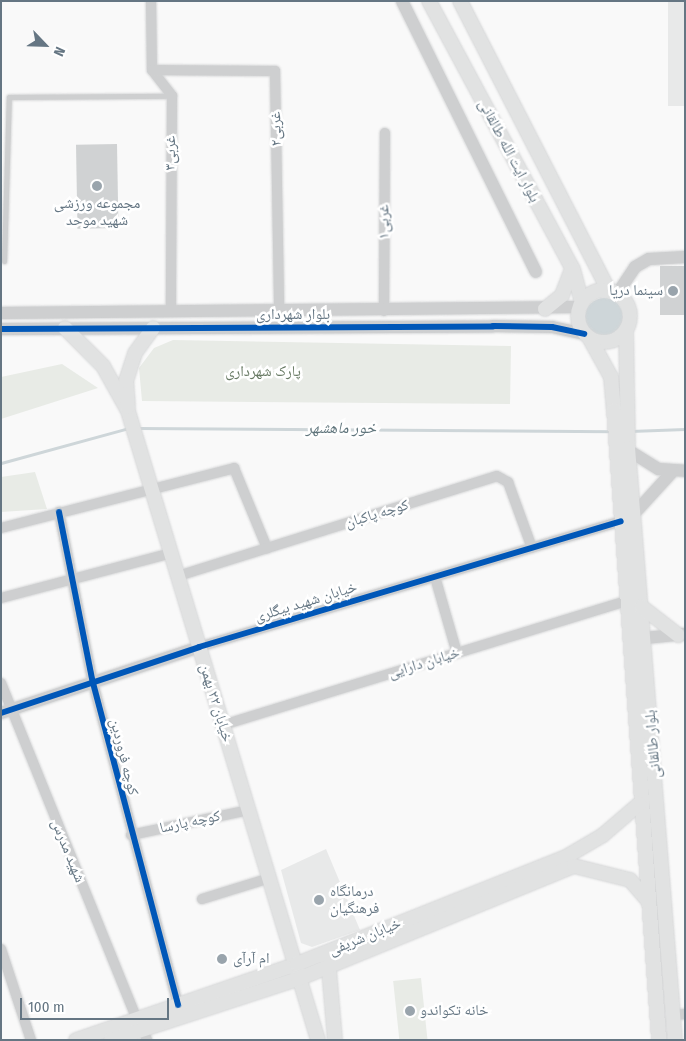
<!DOCTYPE html>
<meta charset="utf-8">
<style>
body{margin:0}
#map{position:relative;width:686px;height:1041px;overflow:hidden;background:#f9f9f9;font-family:"Fira Sans Condensed","Noto Naskh Arabic",sans-serif}
div>[style]{position:absolute}
[style*='--x']{left:calc(var(--x)*1px);top:calc(var(--y)*1px);width:calc(var(--w)*1px);rotate:calc(var(--a)*1deg)}
.built>*{inset:0;background:#e8e9e9;transform-origin:0 0}
.green>*{inset:0;background:#e8ebe6;transform-origin:0 0}
.water>*{inset:0;background:#ced6d9}
.round{border-radius:50%}
.stream>*{height:3px;margin:-1.5px;padding:0 1.5px;transform-origin:1.5px;border-radius:1.5px;background:#ced6d9}
.building>*{inset:0;background:#d0d2d3;transform-origin:0 0}
.roads{filter:drop-shadow(0 0 1px #d5d6d7) drop-shadow(0 0 1px #d5d6d7)}
.service>*{height:5px;margin:-2.5px;padding:0 2.5px;transform-origin:2.5px;border-radius:2.5px;background:#cecfd0}
.minor>*{height:10px;margin:-5px;padding:0 5px;transform-origin:5px;border-radius:5px;background:#cecfd0}
.tertiary>*{height:12px;margin:-6px;padding:0 6px;transform-origin:6px;border-radius:6px;background:#cecfd0}
.secondary>*{height:14px;margin:-7px;padding:0 7px;transform-origin:7px;border-radius:7px;background:#e1e2e2}
.secondary>.ring{margin:-7px;padding:0;box-sizing:content-box;background:none;border:14px solid #e1e2e2;border-radius:50%}
.cycleway>*{height:6px;margin:-3px;padding:0 3px;transform-origin:3px;border-radius:3px;background:#0057b8}
.dots>*{width:14px;height:14px;translate:-50% -50%;box-sizing:border-box;border:2px solid #fff;border-radius:50%}
span{translate:-50% -50%;white-space:nowrap;text-align:center;line-height:1.15;-webkit-text-stroke:5px #fff;paint-order:stroke}
.street-label{font-size:15px;color:#657683}
.poi-label{font-size:15px;color:#657683}
.right{translate:-100% -50%;text-align:right}
.left{translate:0 -50%;text-align:left}
.park-label{font-size:15px;color:#687a64}
.water-label{font-size:16px;color:#60757c;font-style:italic}
.frame{position:absolute;inset:0;border:2px solid #657683;pointer-events:none}
.north{position:absolute;left:20px;top:20px;width:50px;height:50px;-webkit-text-stroke:4px #fff;paint-order:stroke;rotate:114deg;font-size:14px;font-weight:700;line-height:20px;text-align:center;color:#657683}
.north::after{content:'';display:block;margin:auto;width:18px;height:22px;background:#657683;clip-path:polygon(50% 0,100% 100%,50% 72%,0 100%)}
.scale{position:absolute;left:20px;top:998px;width:149px;height:22px;box-sizing:border-box;border:2px solid #657683;border-top:0;padding-left:6px;font-size:15px;line-height:18px;white-space:nowrap;color:#657683;-webkit-text-stroke:4px #fff;paint-order:stroke}
</style>
<div id="map">
<div class="built">
<div style="left:668px;top:1px;width:17px;height:105px"></div>
<div style="clip-path:polygon(326px 849px,360px 930px,312px 947px,301px 943px,281px 870px)"></div>
</div>
<div class="green">
<div style="clip-path:polygon(173px 340px,511px 346px,510px 404px,142px 401px,139px 368px,154px 348px)"></div>
<div style="clip-path:polygon(62px 364px,98px 388px,1px 419px,1px 377px)"></div>
<div style="clip-path:polygon(35px 472px,47px 509px,1px 512px,1px 477px)"></div>
<div style="left:421px;top:978px;width:62px;height:28px;rotate:84deg"></div>
</div>
<div class="water">
<div class="round" style="left:585px;top:298px;width:38px;height:38px"></div>
</div>
<div class="stream">
<div style="--x:138;--y:428;--w:474;--a:0.4"></div>
<div style="--x:630;--y:431;--w:55;--a:-2.1"></div>
<div style="--x:1;--y:463;--w:133;--a:-15.3"></div>
</div>
<div class="building">
<div style="left:117px;top:144px;width:84px;height:41px;rotate:89deg"></div>
<div style="left:685px;top:266px;width:49px;height:25px;rotate:90deg"></div>
</div>
<div class="roads">
<div class="service">
<div style="--x:4;--y:261;--w:164;--a:-88.3"></div>
<div style="--x:9;--y:97;--w:162;--a:-0.4"></div>
</div>
<div class="minor">
<div style="--x:151;--y:1;--w:69;--a:89.2"></div>
<div style="--x:152;--y:70;--w:33;--a:52"></div>
<div style="--x:172;--y:96;--w:216;--a:90.3"></div>
<div style="--x:152;--y:70;--w:123;--a:0.5"></div>
<div style="--x:275;--y:71;--w:240;--a:89"></div>
<div style="--x:384;--y:311;--w:178;--a:-89.7"></div>
<div style="--x:59;--y:512;--w:174;--a:78.8"></div>
<div style="--x:93;--y:683;--w:333;--a:75.2"></div>
<div style="--x:1;--y:528;--w:241;--a:-14.4"></div>
<div style="--x:234;--y:468;--w:87;--a:67.6"></div>
<div style="--x:178;--y:576;--w:334;--a:-17.4"></div>
<div style="--x:497;--y:476;--w:13;--a:29"></div>
<div style="--x:508;--y:482;--w:70;--a:70"></div>
<div style="--x:435;--y:577;--w:79;--a:73.9"></div>
<div style="--x:1;--y:598;--w:176;--a:-14.8"></div>
<div style="--x:199;--y:647;--w:440;--a:-16.6"></div>
<div style="--x:1;--y:683;--w:362;--a:68"></div>
<div style="--x:223;--y:725;--w:422;--a:-17.1"></div>
<div style="--x:131;--y:835;--w:121;--a:-12"></div>
<div style="--x:202;--y:899;--w:71;--a:-17.2"></div>
<div style="--x:1;--y:949;--w:96;--a:71.8"></div>
<div style="--x:674;--y:1015;--w:11;--a:-5"></div>
<div style="--x:143;--y:1029;--w:12;--a:70"></div>
</div>
<div class="tertiary">
<div style="--x:402;--y:1;--w:302;--a:63.7"></div>
<div style="--x:617;--y:294;--w:32;--a:-56"></div>
<div style="--x:635;--y:267;--w:16;--a:-30"></div>
<div style="--x:649;--y:259;--w:36;--a:-3"></div>
<div style="--x:1;--y:313;--w:578;--a:-0.59"></div>
<div style="--x:1;--y:329;--w:492;--a:-0.3"></div>
<div style="--x:493;--y:326;--w:59;--a:1"></div>
<div style="--x:552;--y:327;--w:33;--a:12"></div>
<div style="--x:628;--y:450;--w:36;--a:32"></div>
<div style="--x:659;--y:469;--w:26;--a:4"></div>
<div style="--x:633;--y:515;--w:59;--a:-47.7"></div>
<div style="--x:645;--y:638;--w:40;--a:-5.7"></div>
<div style="--x:1;--y:713;--w:209;--a:-18.4"></div>
</div>
<div class="secondary">
<div style="--x:429;--y:1;--w:304;--a:61.8"></div>
<div style="--x:573;--y:269;--w:35;--a:75"></div>
<div style="--x:460;--y:1;--w:326;--a:62.8"></div>
<div class="ring" style="left:578px;top:290px;width:38px;height:38px"></div>
<div style="--x:545;--y:309;--w:22;--a:-39"></div>
<div style="--x:562;--y:295;--w:28;--a:-69"></div>
<div style="--x:65;--y:328;--w:54;--a:45"></div>
<div style="--x:103;--y:366;--w:51;--a:60.9"></div>
<div style="--x:128;--y:411;--w:657;--a:73.19"></div>
<div style="--x:626;--y:330;--w:118;--a:89"></div>
<div style="--x:628;--y:448;--w:594;--a:85.46"></div>
<div style="--x:590;--y:339;--w:43;--a:61.1"></div>
<div style="--x:611;--y:377;--w:33;--a:85"></div>
<div style="--x:614;--y:410;--w:632;--a:85.91"></div>
<div style="--x:128;--y:407;--w:26;--a:-94"></div>
<div style="--x:126;--y:381;--w:29;--a:-72"></div>
<div style="--x:135;--y:353;--w:31;--a:-54"></div>
<div style="--x:642;--y:607;--w:46;--a:37.9"></div>
<div style="--x:328;--y:958;--w:82;--a:85.1"></div>
<div style="--x:76;--y:1040;--w:234;--a:-19"></div>
<div style="--x:297;--y:964;--w:287;--a:-21.7"></div>
<div style="--x:564;--y:858;--w:45;--a:-30.5"></div>
<div style="--x:603;--y:835;--w:48;--a:-40.7"></div>
<div style="--x:111;--y:1040;--w:197;--a:-18.1"></div>
<div style="--x:298;--y:979;--w:298;--a:-22.3"></div>
<div style="--x:574;--y:866;--w:58;--a:14"></div>
<div style="--x:630;--y:880;--w:29;--a:49"></div>
</div>
</div>
<div class="cycleway">
<div style="--x:1;--y:329;--w:492;--a:-0.3"></div>
<div style="--x:493;--y:326;--w:59;--a:1"></div>
<div style="--x:552;--y:327;--w:33;--a:12"></div>
<div style="--x:59;--y:512;--w:174;--a:78.8"></div>
<div style="--x:93;--y:683;--w:333;--a:75.2"></div>
<div style="--x:1;--y:713;--w:209;--a:-18.4"></div>
<div style="--x:199;--y:647;--w:440;--a:-16.6"></div>
</div>
<div class="dots">
<div style="left:97px;top:186px;background:#99a4ac"></div>
<div style="left:673px;top:291px;background:#99a4ac"></div>
<div style="left:319px;top:900px;background:#99a4ac"></div>
<div style="left:222px;top:959px;background:#99a4ac"></div>
<div style="left:410px;top:1011px;background:#99a4ac"></div>
</div>
<div class="street-label">
<span style="left:276px;top:129px;rotate:-91deg">۲غربی</span>
<span style="left:509px;top:151px;rotate:62deg">بلوار ایت الله طالقانی</span>
<span style="left:171px;top:153px;rotate:-90deg">۳غربی</span>
<span style="left:384px;top:222px;rotate:-90deg">۱غربی</span>
<span style="left:293px;top:315px">بلوار شهرداری</span>
<span style="left:377px;top:514px;rotate:-17deg">کوچه پاکبان</span>
<span style="left:306px;top:602px;rotate:-17deg">خیابان شهید بیگلری</span>
<span style="left:424px;top:663px;rotate:-17deg">خیابان دارایی</span>
<span style="left:216px;top:703px;rotate:73deg">خیابان ۲۲ بهمن</span>
<span style="left:653px;top:744px;rotate:-95deg">بلوار طالقانی</span>
<span style="left:124px;top:757px;rotate:76deg">کوچه فروردین</span>
<span style="left:190px;top:822px;rotate:-12deg">کوچه پارسا</span>
<span style="left:68px;top:851px;rotate:68deg">شهید مدرس</span>
<span style="left:365px;top:937px;rotate:-22deg">خیابان شریفی</span>
</div>
<div class="poi-label">
<span style="left:97px;top:212px">مجموعه ورزشی<br>شهید موحد</span>
<span class="right" style="left:663px;top:291px">سینما دریا</span>
<span class="left" style="left:330px;top:900px">درمانگاه<br>فرهنگیان</span>
<span class="left" style="left:233px;top:959px">ام آرآی</span>
<span class="left" style="left:420px;top:1011px">خانه تکواندو</span>
</div>
<div class="park-label">
<span style="left:263px;top:372px">پارک شهرداری</span>
</div>
<div class="water-label">
<span style="left:341px;top:428px">خور ماهشهر</span>
</div>
<div class="frame"></div>
<div class="north">N</div>
<div class="scale">100 m</div>
</div>
